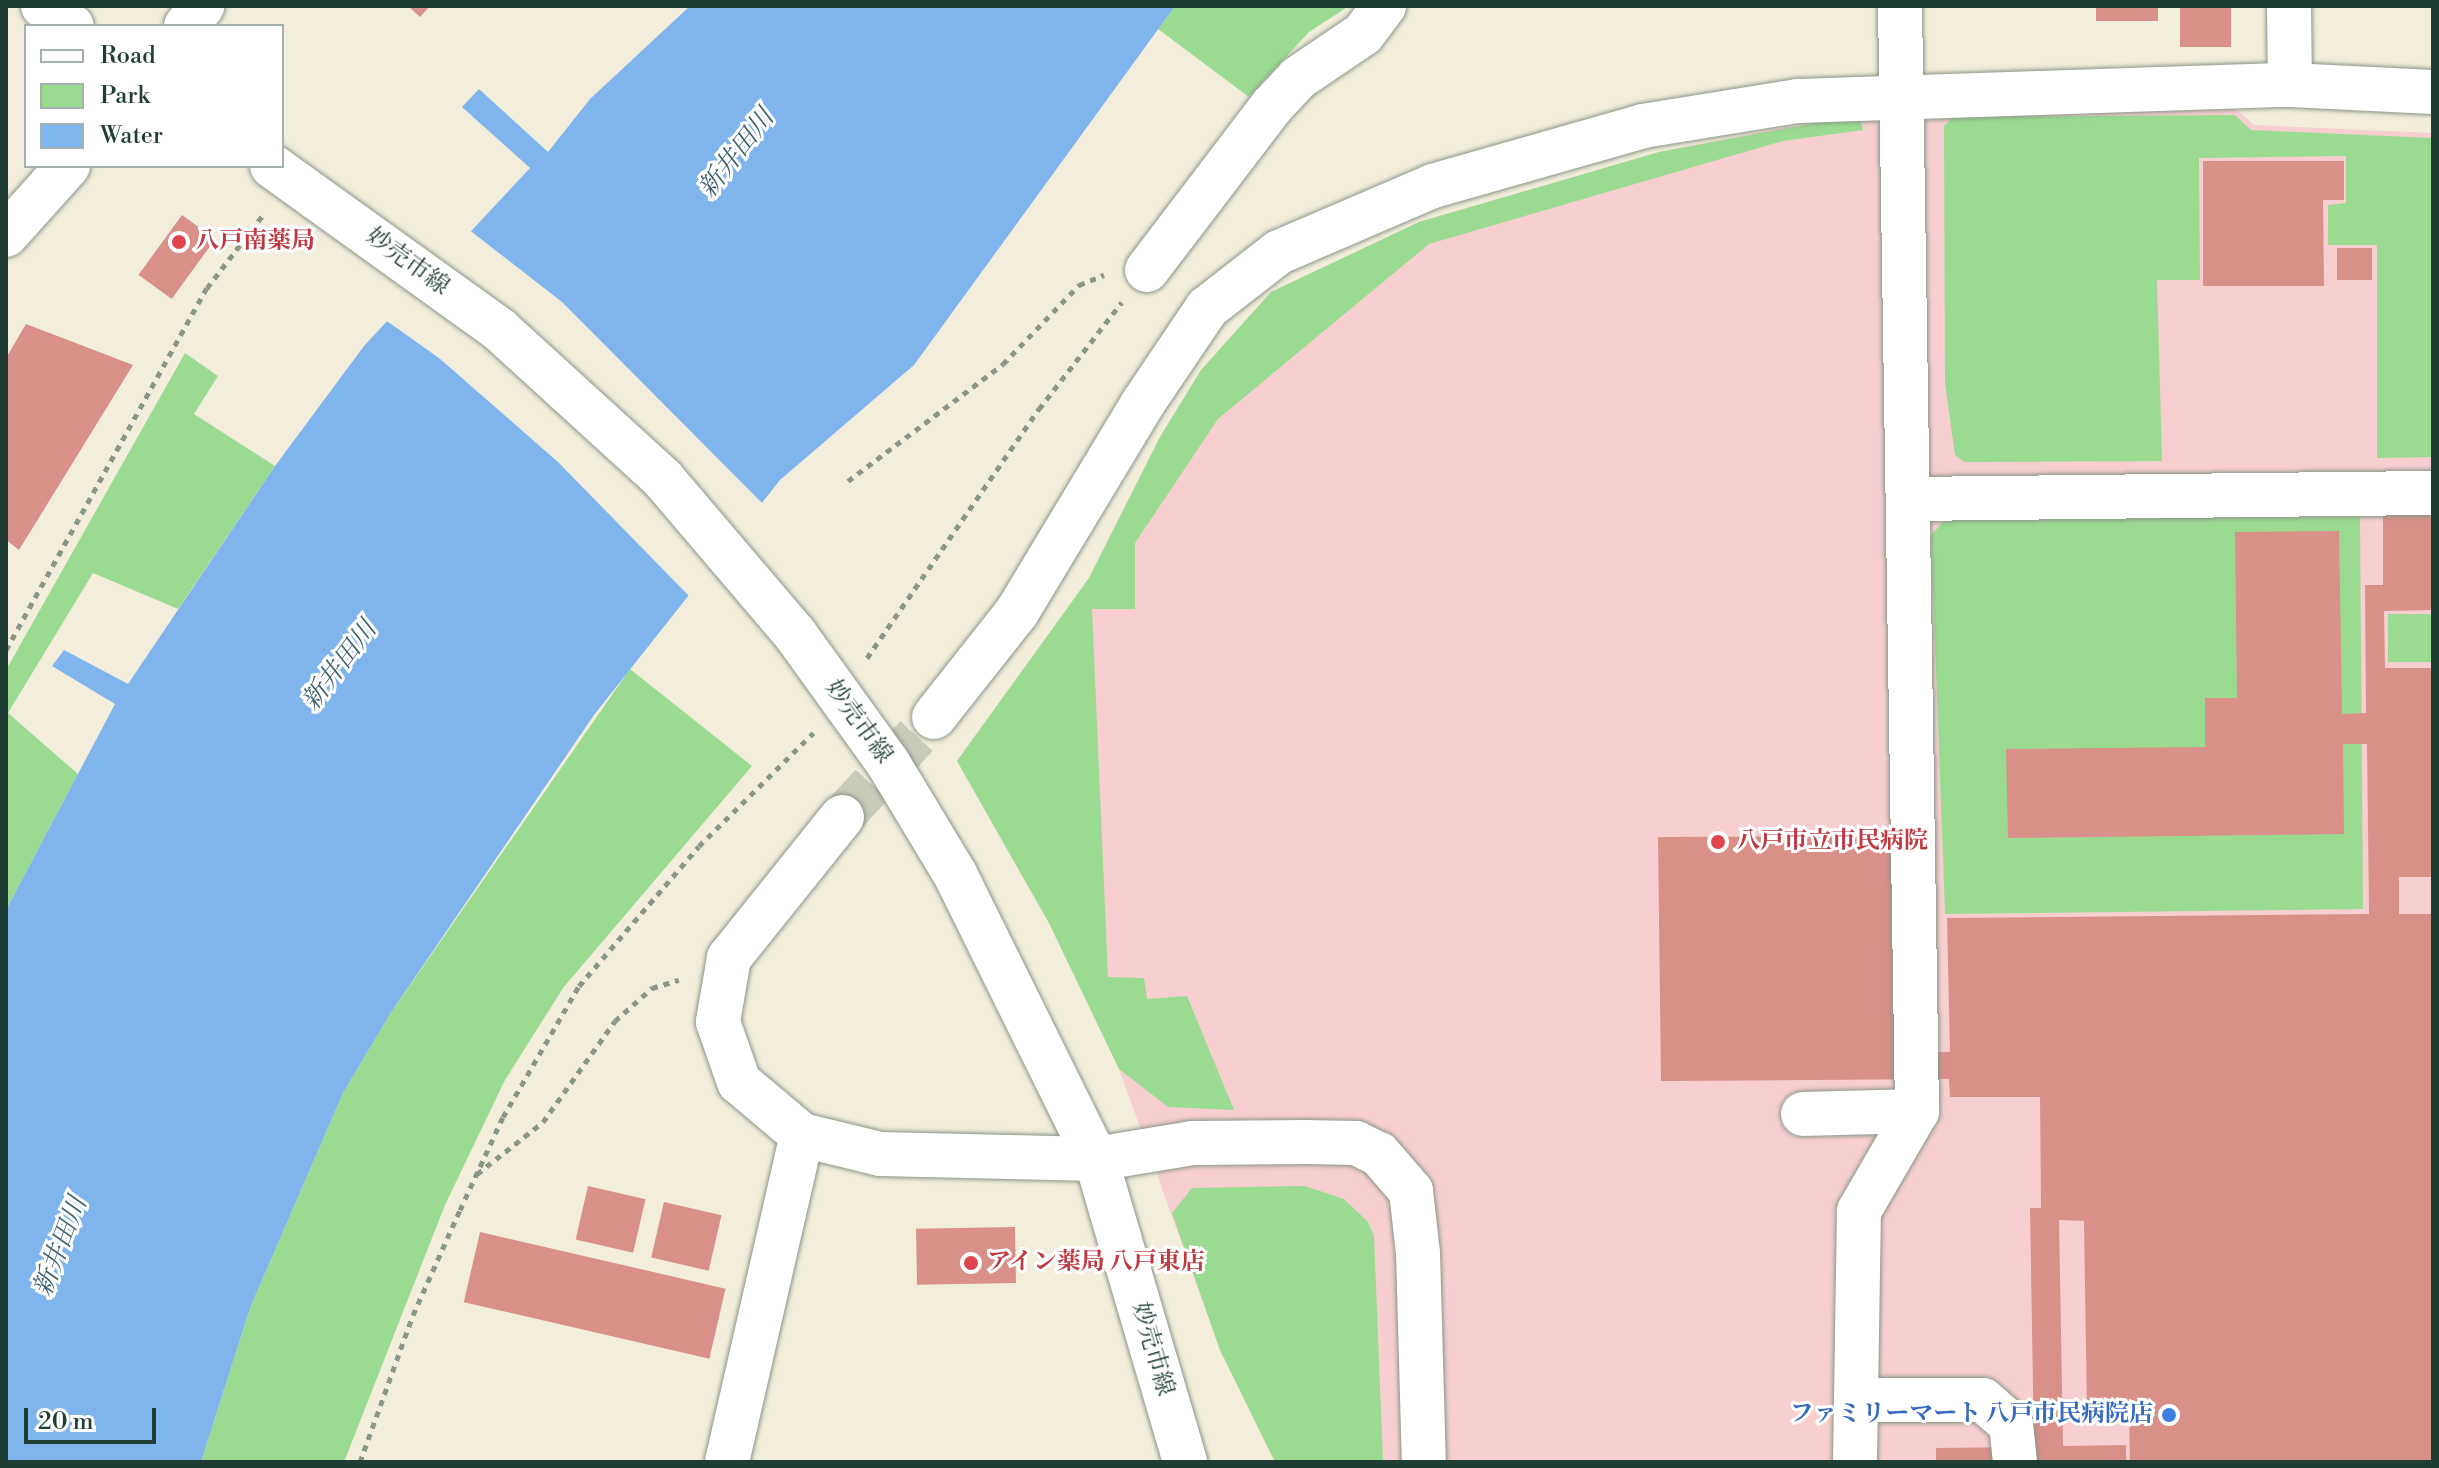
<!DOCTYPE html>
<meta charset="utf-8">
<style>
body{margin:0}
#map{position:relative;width:2439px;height:1468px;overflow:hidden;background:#f3eedc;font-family:"Libre Bodoni","Noto Serif JP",serif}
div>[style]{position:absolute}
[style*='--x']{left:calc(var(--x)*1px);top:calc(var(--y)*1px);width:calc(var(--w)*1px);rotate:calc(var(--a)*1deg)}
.built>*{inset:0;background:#f7cfd0}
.green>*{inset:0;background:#9bdb91;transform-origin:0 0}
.water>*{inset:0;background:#7fb4ed}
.pier>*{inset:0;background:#f3eedc}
.building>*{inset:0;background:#d89089;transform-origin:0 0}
.minor-tunnel>*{height:44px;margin-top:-22px;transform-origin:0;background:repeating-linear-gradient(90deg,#c9cbba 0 44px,transparent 0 66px)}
.path>*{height:5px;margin-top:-2.5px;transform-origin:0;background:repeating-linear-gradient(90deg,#899688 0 6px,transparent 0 12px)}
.roads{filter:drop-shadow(0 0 2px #899688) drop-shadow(0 0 2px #899688)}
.minor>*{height:44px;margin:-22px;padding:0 22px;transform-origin:22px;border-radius:22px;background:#fff}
.major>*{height:44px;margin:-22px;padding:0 22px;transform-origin:22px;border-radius:22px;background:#fff}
.dots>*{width:22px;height:22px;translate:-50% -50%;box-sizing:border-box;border:4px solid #fff;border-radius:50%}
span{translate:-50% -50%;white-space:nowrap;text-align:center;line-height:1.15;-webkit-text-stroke:6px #fff;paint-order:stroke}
.health-label{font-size:24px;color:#be3a42;font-weight:700}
.left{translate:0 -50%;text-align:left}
.street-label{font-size:24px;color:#1f3d34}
.shop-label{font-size:24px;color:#366cbe;font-weight:700}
.right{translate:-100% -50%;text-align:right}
.water-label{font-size:26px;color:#3c616c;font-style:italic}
.frame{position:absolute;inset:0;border:8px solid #1f3d34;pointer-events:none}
.legend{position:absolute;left:24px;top:24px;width:260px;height:144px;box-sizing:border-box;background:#fff;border:2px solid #a5b1ae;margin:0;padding:10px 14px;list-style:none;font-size:24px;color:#1f3d34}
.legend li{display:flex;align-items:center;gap:16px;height:40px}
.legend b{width:40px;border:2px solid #a5b1ae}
.scale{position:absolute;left:24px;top:1408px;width:132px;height:36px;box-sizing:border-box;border:4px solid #1f3d34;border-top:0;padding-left:10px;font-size:24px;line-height:28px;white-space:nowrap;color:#1f3d34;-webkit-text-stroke:6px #fff;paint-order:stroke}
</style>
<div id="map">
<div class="built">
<div style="clip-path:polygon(2233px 106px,2254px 125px,2433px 133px,2433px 1462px,1275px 1462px,1220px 1350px,1119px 1069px,1049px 923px,957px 761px,1089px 578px,1160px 437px,1201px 370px,1271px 292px,1419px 222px,1659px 152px,1841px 116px)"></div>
</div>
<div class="green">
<div style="clip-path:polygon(1175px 6px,1349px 6px,1309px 32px,1249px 97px,1158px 29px)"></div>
<div style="clip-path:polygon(1859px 115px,1863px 130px,1783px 141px,1429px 244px,1218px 419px,1135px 543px,1135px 609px,1092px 609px,1108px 977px,1144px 978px,1147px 999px,1187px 996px,1234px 1110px,1168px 1107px,1119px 1069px,1049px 923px,957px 761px,1089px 578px,1160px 437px,1201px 370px,1271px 292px,1419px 222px,1659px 152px)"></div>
<div style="clip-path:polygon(2235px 115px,2251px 130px,2433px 138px,2433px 457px,2377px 458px,2377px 245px,2328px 245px,2328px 205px,2346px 203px,2346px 156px,2199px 158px,2200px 280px,2157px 280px,2162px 461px,1964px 462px,1955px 455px,1945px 383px,1944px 126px,1953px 117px)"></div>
<div style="clip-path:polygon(185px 353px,218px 376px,194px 414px,275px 466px,178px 609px,93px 573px,8px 713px,78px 774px,6px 910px,6px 670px)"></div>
<div style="clip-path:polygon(2360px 517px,2363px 909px,1945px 914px,1931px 535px,1945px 520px)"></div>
<div style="left:2433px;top:614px;width:48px;height:45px;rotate:90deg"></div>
<div style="clip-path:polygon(630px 669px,752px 766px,563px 988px,505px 1080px,445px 1205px,344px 1462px,201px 1462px,250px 1308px,343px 1093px,390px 1014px)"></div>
<div style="clip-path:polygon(1305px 1186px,1344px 1199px,1368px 1222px,1374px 1236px,1383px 1462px,1275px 1462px,1220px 1350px,1172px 1213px,1192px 1188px)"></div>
</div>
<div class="water">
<div style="clip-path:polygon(690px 6px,1175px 6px,914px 365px,780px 480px,594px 715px,390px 1014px,343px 1093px,250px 1308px,201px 1462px,6px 1462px,6px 910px,115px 704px,52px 666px,64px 650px,128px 684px,275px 466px,364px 346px,530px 168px,462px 107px,479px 89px,548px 152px,590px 99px)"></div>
</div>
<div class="pier">
<div style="clip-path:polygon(468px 229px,562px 302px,765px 506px,691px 598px,558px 462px,439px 358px,384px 319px)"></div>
</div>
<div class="building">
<div style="clip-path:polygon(408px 6px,430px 6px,420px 17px)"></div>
<div style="left:2096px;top:6px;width:62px;height:15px"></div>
<div style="left:2180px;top:6px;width:51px;height:41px"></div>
<div style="clip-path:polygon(2203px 161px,2344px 161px,2344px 200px,2323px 200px,2324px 286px,2203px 286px)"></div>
<div style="left:182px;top:215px;width:41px;height:74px;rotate:36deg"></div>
<div style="left:2337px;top:248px;width:35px;height:32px"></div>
<div style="clip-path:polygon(26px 324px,133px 365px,19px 550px,6px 540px,6px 358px)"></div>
<div style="clip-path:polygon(2433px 514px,2433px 610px,2384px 611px,2385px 668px,2433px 668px,2433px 877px,2399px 877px,2399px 914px,2433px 914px,2433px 1462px,2130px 1462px,2129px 1413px,2087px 1413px,2084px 1221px,2059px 1220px,2063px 1446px,2126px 1445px,2126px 1462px,1936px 1462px,1936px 1448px,2034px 1447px,2030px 1208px,2041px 1208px,2040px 1097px,1950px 1097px,1949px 1079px,1661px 1081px,1658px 837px,1892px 836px,1895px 1052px,1950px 1052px,1947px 918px,2369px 914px,2367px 744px,2343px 744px,2344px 834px,2008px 838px,2006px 749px,2205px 747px,2205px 698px,2237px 698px,2235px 532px,2339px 531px,2342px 714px,2366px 713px,2365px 585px,2383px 585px,2383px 515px)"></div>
<div style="left:588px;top:1186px;width:59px;height:55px;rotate:13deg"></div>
<div style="left:664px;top:1202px;width:59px;height:57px;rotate:13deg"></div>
<div style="left:1015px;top:1227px;width:56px;height:99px;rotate:89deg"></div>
<div style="left:480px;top:1232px;width:252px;height:72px;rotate:13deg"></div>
</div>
<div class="minor-tunnel">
<div style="--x:842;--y:817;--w:136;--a:-47.4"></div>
</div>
<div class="path">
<div style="--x:848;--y:481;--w:194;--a:-37"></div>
<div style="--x:1003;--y:364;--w:110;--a:-46.1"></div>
<div style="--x:1079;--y:285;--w:27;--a:-22"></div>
<div style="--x:6;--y:650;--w:414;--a:-61"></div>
<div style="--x:207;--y:288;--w:92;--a:-52.5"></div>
<div style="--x:867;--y:658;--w:303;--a:-55.4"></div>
<div style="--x:1039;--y:409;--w:135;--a:-52.2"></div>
<div style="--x:477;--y:1174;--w:84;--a:-38.2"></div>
<div style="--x:543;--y:1122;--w:124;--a:-54.5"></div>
<div style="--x:615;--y:1021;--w:50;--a:-41.7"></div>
<div style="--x:652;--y:988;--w:28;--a:-17"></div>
<div style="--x:360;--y:1462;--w:156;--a:-70.2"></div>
<div style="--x:413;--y:1315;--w:115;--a:-65.9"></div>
<div style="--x:460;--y:1210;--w:102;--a:-65.2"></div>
<div style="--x:503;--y:1117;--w:151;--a:-59.9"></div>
<div style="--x:579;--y:986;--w:184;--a:-49.4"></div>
<div style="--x:699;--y:846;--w:161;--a:-44.7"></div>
</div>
<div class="roads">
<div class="minor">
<div style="--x:2289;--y:6;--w:79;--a:89.3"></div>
<div style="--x:186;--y:26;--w:26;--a:-51"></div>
<div style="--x:6;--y:235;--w:93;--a:-48.1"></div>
<div style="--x:1147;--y:270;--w:206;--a:-52.7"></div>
<div style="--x:1272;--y:106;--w:38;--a:-47"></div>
<div style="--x:1298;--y:78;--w:78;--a:-34.1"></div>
<div style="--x:1363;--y:34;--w:35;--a:-53"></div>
<div style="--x:1909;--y:499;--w:524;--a:-0.66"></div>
<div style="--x:934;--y:717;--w:134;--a:-51.7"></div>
<div style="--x:1017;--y:612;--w:244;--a:-58.9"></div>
<div style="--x:1143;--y:403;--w:115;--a:-56"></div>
<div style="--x:1207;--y:308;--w:91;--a:-37.9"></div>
<div style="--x:1279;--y:252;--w:168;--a:-23.2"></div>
<div style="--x:1433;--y:186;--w:218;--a:-15.9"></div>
<div style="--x:1643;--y:126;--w:157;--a:-9.2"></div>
<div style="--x:1798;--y:101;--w:492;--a:-1.9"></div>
<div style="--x:2290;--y:85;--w:143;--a:2.8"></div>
<div style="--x:842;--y:817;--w:181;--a:128.7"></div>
<div style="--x:729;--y:958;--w:65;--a:99.8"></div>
<div style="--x:718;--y:1022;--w:64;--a:70.7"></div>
<div style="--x:739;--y:1082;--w:82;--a:40.1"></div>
<div style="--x:802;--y:1135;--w:80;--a:13.7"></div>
<div style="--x:880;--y:1154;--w:216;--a:1.3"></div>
<div style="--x:1096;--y:1159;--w:98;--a:-9.4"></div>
<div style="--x:1193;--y:1143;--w:113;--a:-0.5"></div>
<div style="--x:1306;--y:1142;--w:50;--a:1.1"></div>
<div style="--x:1356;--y:1143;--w:25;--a:26"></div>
<div style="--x:1379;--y:1154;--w:49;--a:49.1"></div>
<div style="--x:1411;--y:1191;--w:62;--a:83.6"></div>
<div style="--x:1418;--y:1253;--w:209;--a:88.4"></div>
<div style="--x:1803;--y:1114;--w:114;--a:-1.5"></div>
<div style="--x:1856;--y:1400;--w:127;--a:0"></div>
<div style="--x:1983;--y:1400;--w:37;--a:41"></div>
<div style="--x:2011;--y:1424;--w:38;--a:84"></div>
<div style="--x:727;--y:1462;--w:335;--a:-77.1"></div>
<div style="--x:1855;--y:1462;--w:251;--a:-89.1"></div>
<div style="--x:1859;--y:1211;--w:116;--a:-59.9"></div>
<div style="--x:1917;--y:1111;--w:1105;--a:-90.88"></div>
</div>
<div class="major">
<div style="--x:43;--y:6;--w:35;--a:35"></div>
<div style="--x:272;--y:166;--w:281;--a:35.7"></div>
<div style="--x:500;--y:330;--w:221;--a:42.4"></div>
<div style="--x:663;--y:479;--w:204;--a:49.6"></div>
<div style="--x:795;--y:634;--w:159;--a:54.2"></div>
<div style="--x:888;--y:763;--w:130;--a:58.9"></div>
<div style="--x:955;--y:874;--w:318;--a:63.7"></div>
<div style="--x:1096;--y:1159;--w:316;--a:73.6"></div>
</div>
</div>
<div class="dots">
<div style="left:179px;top:242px;background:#e0444e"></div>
<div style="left:1718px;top:842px;background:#e0444e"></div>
<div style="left:971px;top:1263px;background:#e0444e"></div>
<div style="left:2169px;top:1415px;background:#3f7fe0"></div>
</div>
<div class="health-label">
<span class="left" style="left:195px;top:242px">八戸南薬局</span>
<span class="left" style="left:1736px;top:842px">八戸市立市民病院</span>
<span class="left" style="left:987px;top:1263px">アイン薬局 八戸東店</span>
</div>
<div class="street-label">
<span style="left:407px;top:262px;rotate:36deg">妙売市線</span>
<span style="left:858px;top:722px;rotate:54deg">妙売市線</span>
<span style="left:1152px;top:1349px;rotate:74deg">妙売市線</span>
</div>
<div class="shop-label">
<span class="right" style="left:2153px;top:1415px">ファミリーマート 八戸市民病院店</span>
</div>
<div class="water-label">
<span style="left:737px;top:154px;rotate:-52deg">新井田川</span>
<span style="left:340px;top:666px;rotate:-53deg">新井田川</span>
<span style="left:61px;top:1247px;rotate:-69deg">新井田川</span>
</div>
<div class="frame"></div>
<ul class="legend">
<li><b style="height:10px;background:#fff"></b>Road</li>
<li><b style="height:22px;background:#9bdb91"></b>Park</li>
<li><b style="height:22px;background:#7fb4ed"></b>Water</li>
</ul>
<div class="scale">20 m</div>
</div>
